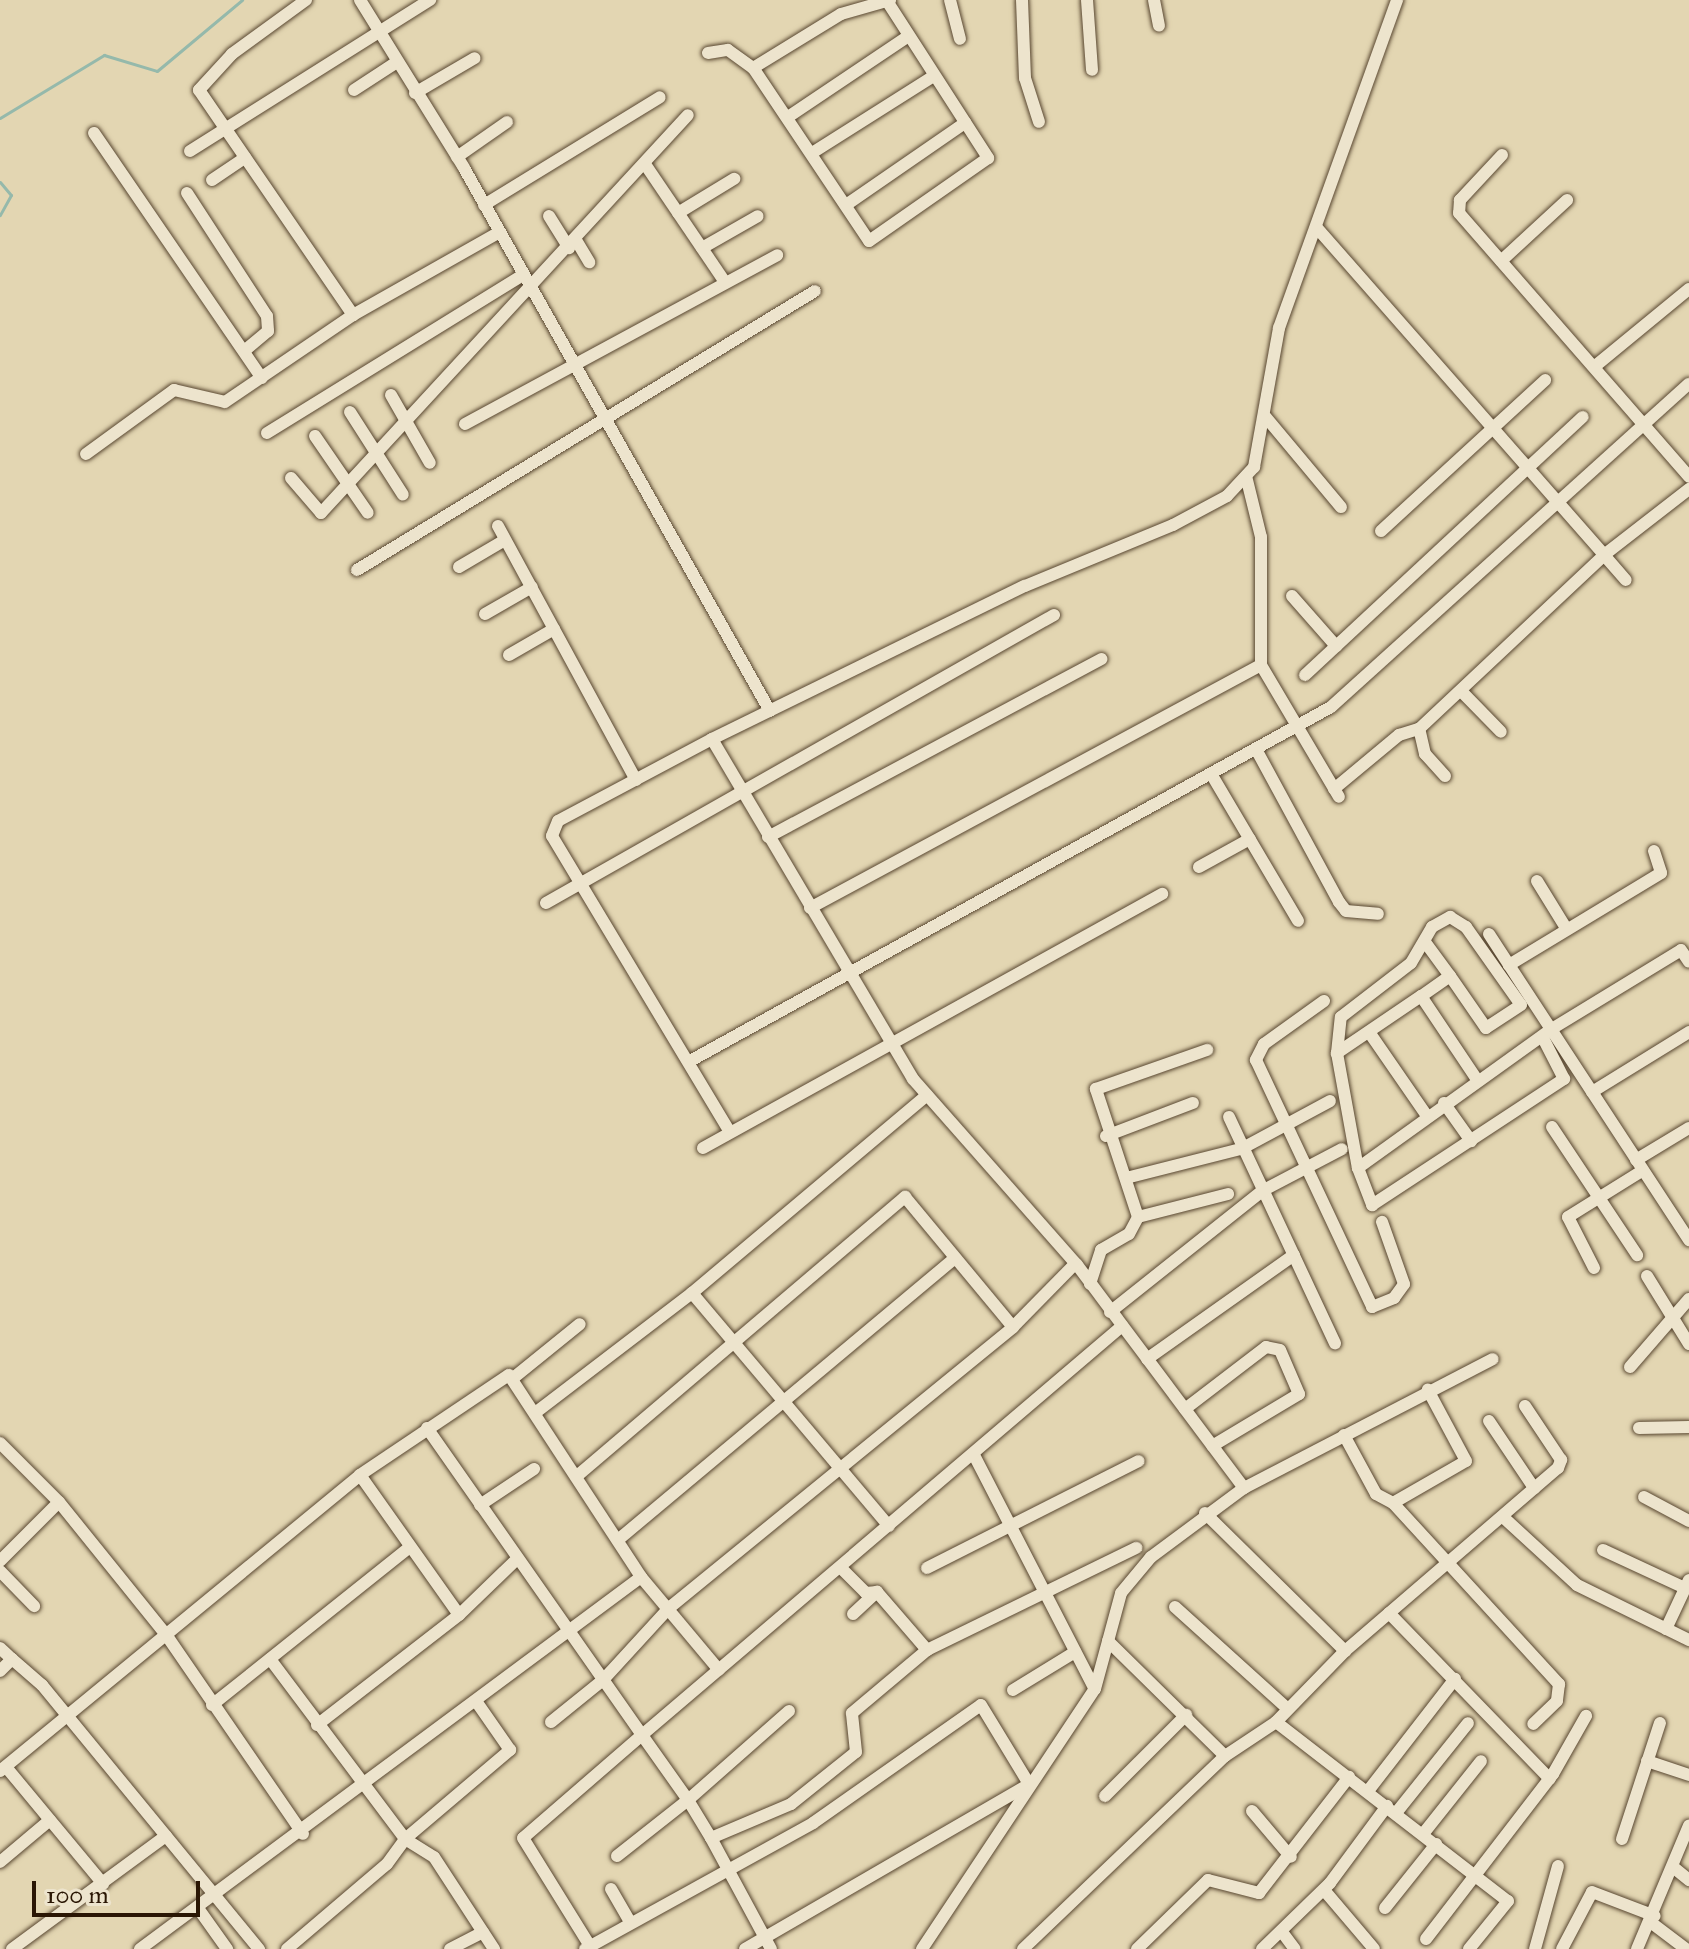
<!DOCTYPE html>
<style>
body{margin:0}
#map{position:relative;width:1689px;height:1949px;overflow:hidden;background:#e3d6b2;font-family:"IM FELL Great Primer",serif}
div>[style]{position:absolute}
[style*='--x']{left:calc(var(--x)*1px);top:calc(var(--y)*1px);width:calc(var(--w)*1px);rotate:calc(var(--a)*1deg)}
.stream>*{height:3px;margin:-1.5px;padding:0 1.5px;transform-origin:1.5px;border-radius:1.5px;background:#95b9ab}
.roads{filter:drop-shadow(0 0 2px #584630) drop-shadow(0 0 2px #584630)}
.minor>*{height:12px;margin:-6px;padding:0 6px;transform-origin:6px;border-radius:6px;background:#ede4cd}
span{translate:-50% -50%;white-space:nowrap;text-align:center;line-height:1.15;-webkit-text-stroke:7px #ede4cd;paint-order:stroke}
.scale{position:absolute;left:32px;top:1881px;width:168px;height:36px;box-sizing:border-box;border:4px solid #2a1604;border-top:0;padding-left:10px;font-size:24px;line-height:28px;white-space:nowrap;color:#2a1604;-webkit-text-stroke:6px #ede4cd;paint-order:stroke}
</style>
<div id="map">
<div class="stream">
<div style="--x:0;--y:118;--w:122;--a:-31.2"></div>
<div style="--x:104;--y:55;--w:55;--a:16.8"></div>
<div style="--x:157;--y:71;--w:111;--a:-39.9"></div>
<div style="--x:0;--y:182;--w:17;--a:50"></div>
<div style="--x:11;--y:195;--w:23;--a:119"></div>
</div>
<div class="roads">
<div class="minor">
<div style="--x:306;--y:0;--w:92;--a:143.9"></div>
<div style="--x:232;--y:54;--w:49;--a:132.5"></div>
<div style="--x:199;--y:90;--w:273;--a:55.6"></div>
<div style="--x:360;--y:0;--w:198;--a:58.2"></div>
<div style="--x:464;--y:168;--w:623;--a:60.6"></div>
<div style="--x:950;--y:0;--w:40;--a:75.6"></div>
<div style="--x:1022;--y:0;--w:78;--a:87.8"></div>
<div style="--x:1025;--y:78;--w:46;--a:72.3"></div>
<div style="--x:1087;--y:0;--w:70;--a:85.9"></div>
<div style="--x:1154;--y:0;--w:26;--a:79"></div>
<div style="--x:887;--y:1;--w:187;--a:57.2"></div>
<div style="--x:988;--y:158;--w:145;--a:145.1"></div>
<div style="--x:869;--y:241;--w:208;--a:-123.8"></div>
<div style="--x:753;--y:68;--w:103;--a:-31.5"></div>
<div style="--x:841;--y:14;--w:51;--a:-15.9"></div>
<div style="--x:708;--y:53;--w:20;--a:-9"></div>
<div style="--x:728;--y:50;--w:31;--a:36"></div>
<div style="--x:354;--y:90;--w:51;--a:-33.1"></div>
<div style="--x:415;--y:93;--w:69;--a:-30.3"></div>
<div style="--x:788;--y:117;--w:143;--a:-33.9"></div>
<div style="--x:94;--y:133;--w:297;--a:55.6"></div>
<div style="--x:190;--y:151;--w:284;--a:-32.2"></div>
<div style="--x:812;--y:153;--w:144;--a:-32.3"></div>
<div style="--x:1502;--y:155;--w:62;--a:133"></div>
<div style="--x:1460;--y:200;--w:13;--a:94"></div>
<div style="--x:1459;--y:213;--w:350;--a:48.9"></div>
<div style="--x:457;--y:157;--w:61;--a:-35"></div>
<div style="--x:645;--y:164;--w:143;--a:55.9"></div>
<div style="--x:212;--y:180;--w:40;--a:-34"></div>
<div style="--x:187;--y:193;--w:147;--a:57"></div>
<div style="--x:267;--y:316;--w:15;--a:86"></div>
<div style="--x:268;--y:331;--w:31;--a:140"></div>
<div style="--x:484;--y:205;--w:206;--a:-31.5"></div>
<div style="--x:846;--y:205;--w:145;--a:-34.6"></div>
<div style="--x:678;--y:213;--w:66;--a:-31.3"></div>
<div style="--x:549;--y:216;--w:38;--a:58"></div>
<div style="--x:1317;--y:228;--w:435;--a:48.7"></div>
<div style="--x:1604;--y:555;--w:108;--a:-37.8"></div>
<div style="--x:576;--y:240;--w:26;--a:59"></div>
<div style="--x:702;--y:248;--w:64;--a:-29.7"></div>
<div style="--x:1501;--y:261;--w:90;--a:-42.7"></div>
<div style="--x:1594;--y:367;--w:123;--a:-39.4"></div>
<div style="--x:391;--y:395;--w:78;--a:60.2"></div>
<div style="--x:350;--y:412;--w:98;--a:57.4"></div>
<div style="--x:1264;--y:415;--w:120;--a:50.1"></div>
<div style="--x:465;--y:424;--w:355;--a:-28.4"></div>
<div style="--x:267;--y:433;--w:301;--a:-31.7"></div>
<div style="--x:315;--y:436;--w:93;--a:55.5"></div>
<div style="--x:86;--y:454;--w:109;--a:-36"></div>
<div style="--x:174;--y:390;--w:52;--a:13.2"></div>
<div style="--x:225;--y:402;--w:155;--a:-34.2"></div>
<div style="--x:353;--y:315;--w:167;--a:-29.5"></div>
<div style="--x:1246;--y:476;--w:63;--a:76.2"></div>
<div style="--x:1261;--y:537;--w:128;--a:90"></div>
<div style="--x:1261;--y:665;--w:153;--a:59.4"></div>
<div style="--x:291;--y:478;--w:46;--a:49.4"></div>
<div style="--x:321;--y:513;--w:541;--a:-47.32"></div>
<div style="--x:498;--y:526;--w:289;--a:61.5"></div>
<div style="--x:1381;--y:531;--w:223;--a:-42.6"></div>
<div style="--x:459;--y:567;--w:53;--a:-30.4"></div>
<div style="--x:357;--y:570;--w:536;--a:-31.35"></div>
<div style="--x:1292;--y:596;--w:67;--a:48.7"></div>
<div style="--x:485;--y:614;--w:54;--a:-29.9"></div>
<div style="--x:509;--y:655;--w:52;--a:-30"></div>
<div style="--x:1305;--y:675;--w:379;--a:-42.9"></div>
<div style="--x:1463;--y:693;--w:54;--a:45.7"></div>
<div style="--x:712;--y:739;--w:174;--a:152"></div>
<div style="--x:558;--y:821;--w:16;--a:112"></div>
<div style="--x:552;--y:836;--w:345;--a:59"></div>
<div style="--x:1257;--y:751;--w:172;--a:61.5"></div>
<div style="--x:1339;--y:902;--w:11;--a:52"></div>
<div style="--x:1346;--y:911;--w:32;--a:5"></div>
<div style="--x:1445;--y:776;--w:30;--a:-132"></div>
<div style="--x:1425;--y:754;--w:26;--a:-103"></div>
<div style="--x:1419;--y:729;--w:254;--a:-43.2"></div>
<div style="--x:1604;--y:555;--w:33;--a:49"></div>
<div style="--x:1213;--y:777;--w:167;--a:59.4"></div>
<div style="--x:1334;--y:789;--w:85;--a:-39.7"></div>
<div style="--x:1399;--y:735;--w:21;--a:-17"></div>
<div style="--x:768;--y:837;--w:378;--a:-28.1"></div>
<div style="--x:1654;--y:851;--w:23;--a:72"></div>
<div style="--x:1661;--y:873;--w:178;--a:148.8"></div>
<div style="--x:1509;--y:965;--w:329;--a:56.8"></div>
<div style="--x:1199;--y:867;--w:58;--a:-28.8"></div>
<div style="--x:1537;--y:881;--w:55;--a:58.3"></div>
<div style="--x:546;--y:903;--w:584;--a:-29.55"></div>
<div style="--x:810;--y:908;--w:512;--a:-28.32"></div>
<div style="--x:1489;--y:934;--w:37;--a:57"></div>
<div style="--x:1425;--y:942;--w:42;--a:53.7"></div>
<div style="--x:1450;--y:976;--w:35;--a:145"></div>
<div style="--x:1421;--y:996;--w:102;--a:56.2"></div>
<div style="--x:1421;--y:996;--w:102;--a:145.8"></div>
<div style="--x:1337;--y:1053;--w:117;--a:79.7"></div>
<div style="--x:1358;--y:1168;--w:40;--a:69"></div>
<div style="--x:1372;--y:1205;--w:230;--a:-33.3"></div>
<div style="--x:1564;--y:1079;--w:48;--a:-117.1"></div>
<div style="--x:1324;--y:1001;--w:74;--a:144.4"></div>
<div style="--x:1264;--y:1044;--w:18;--a:117"></div>
<div style="--x:1256;--y:1060;--w:273;--a:64.8"></div>
<div style="--x:1372;--y:1307;--w:24;--a:-22"></div>
<div style="--x:1394;--y:1298;--w:17;--a:-54"></div>
<div style="--x:1404;--y:1284;--w:66;--a:-109.5"></div>
<div style="--x:1369;--y:1032;--w:102;--a:55.4"></div>
<div style="--x:1337;--y:1053;--w:36;--a:-84"></div>
<div style="--x:1341;--y:1017;--w:88;--a:-37.6"></div>
<div style="--x:1411;--y:963;--w:42;--a:-59.7"></div>
<div style="--x:1432;--y:927;--w:21;--a:-29"></div>
<div style="--x:1450;--y:917;--w:19;--a:32"></div>
<div style="--x:1466;--y:927;--w:95;--a:54.8"></div>
<div style="--x:1521;--y:1005;--w:42;--a:146.7"></div>
<div style="--x:1486;--y:1028;--w:63;--a:-124.7"></div>
<div style="--x:690;--y:1061;--w:732;--a:-28.91"></div>
<div style="--x:1331;--y:707;--w:482;--a:-42.1"></div>
<div style="--x:1592;--y:1092;--w:114;--a:-31.7"></div>
<div style="--x:1444;--y:1103;--w:47;--a:54.6"></div>
<div style="--x:1229;--y:1117;--w:250;--a:64.9"></div>
<div style="--x:1552;--y:1127;--w:154;--a:56.4"></div>
<div style="--x:1106;--y:1136;--w:93;--a:-20.8"></div>
<div style="--x:703;--y:1148;--w:525;--a:-28.96"></div>
<div style="--x:1636;--y:1160;--w:62;--a:-31.1"></div>
<div style="--x:1358;--y:1168;--w:236;--a:-35.7"></div>
<div style="--x:1550;--y:1030;--w:153;--a:-31.4"></div>
<div style="--x:1681;--y:950;--w:14;--a:56"></div>
<div style="--x:1130;--y:1177;--w:114;--a:-14.2"></div>
<div style="--x:1241;--y:1149;--w:101;--a:-28.3"></div>
<div style="--x:1138;--y:1217;--w:93;--a:-14.3"></div>
<div style="--x:1594;--y:1268;--w:57;--a:-117"></div>
<div style="--x:1568;--y:1217;--w:87;--a:-31.9"></div>
<div style="--x:1647;--y:1276;--w:80;--a:58.3"></div>
<div style="--x:1090;--y:1284;--w:36;--a:-72"></div>
<div style="--x:1101;--y:1250;--w:32;--a:-30"></div>
<div style="--x:1129;--y:1234;--w:19;--a:-62"></div>
<div style="--x:1138;--y:1217;--w:135;--a:-108.2"></div>
<div style="--x:1096;--y:1089;--w:118;--a:-19.4"></div>
<div style="--x:692;--y:1293;--w:307;--a:-40.1"></div>
<div style="--x:1110;--y:1312;--w:194;--a:-38.5"></div>
<div style="--x:1262;--y:1191;--w:90;--a:-27.7"></div>
<div style="--x:1147;--y:1359;--w:180;--a:-35.3"></div>
<div style="--x:1630;--y:1367;--w:90;--a:-49.1"></div>
<div style="--x:512;--y:1379;--w:87;--a:-39"></div>
<div style="--x:1185;--y:1409;--w:102;--a:-37.4"></div>
<div style="--x:1266;--y:1347;--w:14;--a:12"></div>
<div style="--x:1280;--y:1350;--w:48;--a:66.6"></div>
<div style="--x:1299;--y:1394;--w:101;--a:149.1"></div>
<div style="--x:535;--y:1413;--w:198;--a:-37.4"></div>
<div style="--x:692;--y:1293;--w:305;--a:49.8"></div>
<div style="--x:1489;--y:1421;--w:81;--a:56.1"></div>
<div style="--x:427;--y:1428;--w:375;--a:55"></div>
<div style="--x:642;--y:1735;--w:157;--a:139.1"></div>
<div style="--x:523;--y:1838;--w:127;--a:58.2"></div>
<div style="--x:1639;--y:1428;--w:50;--a:-1.1"></div>
<div style="--x:1344;--y:1435;--w:67;--a:61.5"></div>
<div style="--x:1376;--y:1494;--w:19;--a:28"></div>
<div style="--x:1393;--y:1503;--w:84;--a:-29.9"></div>
<div style="--x:1466;--y:1461;--w:81;--a:-118.2"></div>
<div style="--x:0;--y:1443;--w:83;--a:45"></div>
<div style="--x:59;--y:1502;--w:172;--a:51.1"></div>
<div style="--x:167;--y:1636;--w:240;--a:55.5"></div>
<div style="--x:975;--y:1457;--w:261;--a:62.7"></div>
<div style="--x:360;--y:1475;--w:171;--a:54.7"></div>
<div style="--x:577;--y:1476;--w:431;--a:-40.4"></div>
<div style="--x:905;--y:1197;--w:169;--a:50.3"></div>
<div style="--x:1244;--y:1488;--w:279;--a:-126.8"></div>
<div style="--x:1077;--y:1265;--w:248;--a:-131.4"></div>
<div style="--x:913;--y:1079;--w:395;--a:-120.6"></div>
<div style="--x:712;--y:739;--w:348;--a:-26.1"></div>
<div style="--x:1025;--y:586;--w:160;--a:-22.4"></div>
<div style="--x:1173;--y:525;--w:61;--a:-28.2"></div>
<div style="--x:1227;--y:496;--w:40;--a:-47"></div>
<div style="--x:1254;--y:467;--w:141;--a:-79.8"></div>
<div style="--x:1279;--y:328;--w:349;--a:-70.2"></div>
<div style="--x:1644;--y:1497;--w:51;--a:28.1"></div>
<div style="--x:1393;--y:1503;--w:246;--a:47.5"></div>
<div style="--x:1559;--y:1684;--w:17;--a:97"></div>
<div style="--x:1557;--y:1701;--w:33;--a:136"></div>
<div style="--x:480;--y:1505;--w:65;--a:-33.7"></div>
<div style="--x:1205;--y:1513;--w:197;--a:44.6"></div>
<div style="--x:1503;--y:1517;--w:100;--a:42.6"></div>
<div style="--x:1577;--y:1585;--w:125;--a:26.2"></div>
<div style="--x:619;--y:1539;--w:438;--a:-39.9"></div>
<div style="--x:1603;--y:1550;--w:90;--a:24.9"></div>
<div style="--x:0;--y:1561;--w:83;--a:-45"></div>
<div style="--x:841;--y:1568;--w:35;--a:45"></div>
<div style="--x:866;--y:1593;--w:11;--a:-5"></div>
<div style="--x:877;--y:1592;--w:77;--a:49.2"></div>
<div style="--x:927;--y:1568;--w:237;--a:-26.8"></div>
<div style="--x:0;--y:1571;--w:49;--a:45.8"></div>
<div style="--x:1175;--y:1607;--w:152;--a:42.1"></div>
<div style="--x:1389;--y:1613;--w:231;--a:45.9"></div>
<div style="--x:853;--y:1614;--w:33;--a:-43"></div>
<div style="--x:1666;--y:1629;--w:54;--a:-64.9"></div>
<div style="--x:1108;--y:1641;--w:164;--a:44.5"></div>
<div style="--x:0;--y:1648;--w:16;--a:43"></div>
<div style="--x:270;--y:1659;--w:225;--a:53.1"></div>
<div style="--x:405;--y:1839;--w:138;--a:-40.3"></div>
<div style="--x:510;--y:1750;--w:60;--a:-124.8"></div>
<div style="--x:0;--y:1671;--w:17;--a:-45"></div>
<div style="--x:12;--y:1659;--w:40;--a:41"></div>
<div style="--x:42;--y:1685;--w:342;--a:50.6"></div>
<div style="--x:1013;--y:1690;--w:73;--a:-31.5"></div>
<div style="--x:212;--y:1705;--w:253;--a:-38.6"></div>
<div style="--x:789;--y:1711;--w:135;--a:138.6"></div>
<div style="--x:688;--y:1800;--w:80;--a:-125.3"></div>
<div style="--x:642;--y:1735;--w:631;--a:-40.43"></div>
<div style="--x:551;--y:1722;--w:67;--a:-38.9"></div>
<div style="--x:603;--y:1680;--w:98;--a:-47.5"></div>
<div style="--x:669;--y:1608;--w:444;--a:-39.2"></div>
<div style="--x:1013;--y:1327;--w:87;--a:-45.5"></div>
<div style="--x:1276;--y:1722;--w:293;--a:37.7"></div>
<div style="--x:1508;--y:1901;--w:62;--a:129.1"></div>
<div style="--x:317;--y:1725;--w:180;--a:-37.8"></div>
<div style="--x:459;--y:1615;--w:81;--a:-44"></div>
<div style="--x:1647;--y:1761;--w:44;--a:18.4"></div>
<div style="--x:6;--y:1767;--w:152;--a:50.3"></div>
<div style="--x:0;--y:1771;--w:466;--a:-39.4"></div>
<div style="--x:360;--y:1475;--w:179;--a:-33.9"></div>
<div style="--x:509;--y:1375;--w:241;--a:56.8"></div>
<div style="--x:641;--y:1577;--w:121;--a:50"></div>
<div style="--x:1368;--y:1791;--w:142;--a:-52.2"></div>
<div style="--x:1105;--y:1796;--w:115;--a:-45"></div>
<div style="--x:1252;--y:1811;--w:60;--a:49.7"></div>
<div style="--x:1396;--y:1813;--w:115;--a:-51.3"></div>
<div style="--x:1423;--y:1834;--w:93;--a:-51.5"></div>
<div style="--x:1622;--y:1839;--w:122;--a:-71.9"></div>
<div style="--x:617;--y:1856;--w:90;--a:-38.3"></div>
<div style="--x:688;--y:1800;--w:44;--a:58.8"></div>
<div style="--x:0;--y:1862;--w:65;--a:-40"></div>
<div style="--x:1673;--y:1867;--w:21;--a:39"></div>
<div style="--x:611;--y:1889;--w:39;--a:60"></div>
<div style="--x:1324;--y:1890;--w:77;--a:49.7"></div>
<div style="--x:1385;--y:1908;--w:82;--a:-51.4"></div>
<div style="--x:200;--y:1911;--w:47;--a:54.6"></div>
<div style="--x:1653;--y:1924;--w:41;--a:37.1"></div>
<div style="--x:1282;--y:1932;--w:21;--a:53"></div>
<div style="--x:1426;--y:1939;--w:208;--a:-52.4"></div>
<div style="--x:1553;--y:1774;--w:67;--a:-60.4"></div>
<div style="--x:12;--y:1949;--w:191;--a:-36.3"></div>
<div style="--x:140;--y:1949;--w:624;--a:-36.59"></div>
<div style="--x:287;--y:1949;--w:131;--a:-40.4"></div>
<div style="--x:387;--y:1864;--w:31;--a:-54"></div>
<div style="--x:405;--y:1839;--w:34;--a:32"></div>
<div style="--x:434;--y:1857;--w:110;--a:56.9"></div>
<div style="--x:450;--y:1949;--w:37;--a:-27"></div>
<div style="--x:585;--y:1949;--w:260;--a:-28.9"></div>
<div style="--x:813;--y:1823;--w:205;--a:-35.1"></div>
<div style="--x:981;--y:1705;--w:92;--a:58.7"></div>
<div style="--x:745;--y:1949;--w:331;--a:-30.1"></div>
<div style="--x:771;--y:1949;--w:126;--a:-118.4"></div>
<div style="--x:711;--y:1838;--w:87;--a:-23"></div>
<div style="--x:791;--y:1804;--w:83;--a:-38.7"></div>
<div style="--x:856;--y:1752;--w:39;--a:-96"></div>
<div style="--x:852;--y:1713;--w:98;--a:-40"></div>
<div style="--x:927;--y:1650;--w:233;--a:-26"></div>
<div style="--x:922;--y:1949;--w:312;--a:-56.4"></div>
<div style="--x:1095;--y:1689;--w:99;--a:-74.8"></div>
<div style="--x:1121;--y:1593;--w:47;--a:-50.2"></div>
<div style="--x:1151;--y:1557;--w:116;--a:-36.6"></div>
<div style="--x:1244;--y:1488;--w:280;--a:-27.4"></div>
<div style="--x:1023;--y:1949;--w:279;--a:-43.7"></div>
<div style="--x:1225;--y:1756;--w:61;--a:-33.7"></div>
<div style="--x:1276;--y:1722;--w:99;--a:-45.8"></div>
<div style="--x:1345;--y:1651;--w:281;--a:-40.7"></div>
<div style="--x:1558;--y:1468;--w:9;--a:-69"></div>
<div style="--x:1561;--y:1460;--w:65;--a:-123.7"></div>
<div style="--x:1137;--y:1949;--w:99;--a:-44.2"></div>
<div style="--x:1208;--y:1880;--w:53;--a:14.3"></div>
<div style="--x:1259;--y:1893;--w:147;--a:-52.2"></div>
<div style="--x:1262;--y:1949;--w:95;--a:-44.1"></div>
<div style="--x:1330;--y:1883;--w:96;--a:-53.5"></div>
<div style="--x:1535;--y:1949;--w:86;--a:-74.5"></div>
<div style="--x:1562;--y:1949;--w:64;--a:-62.2"></div>
<div style="--x:1592;--y:1892;--w:67;--a:20.9"></div>
<div style="--x:1637;--y:1949;--w:134;--a:-67.2"></div>
</div>
</div>
<div class="scale">100 m</div>
</div>
